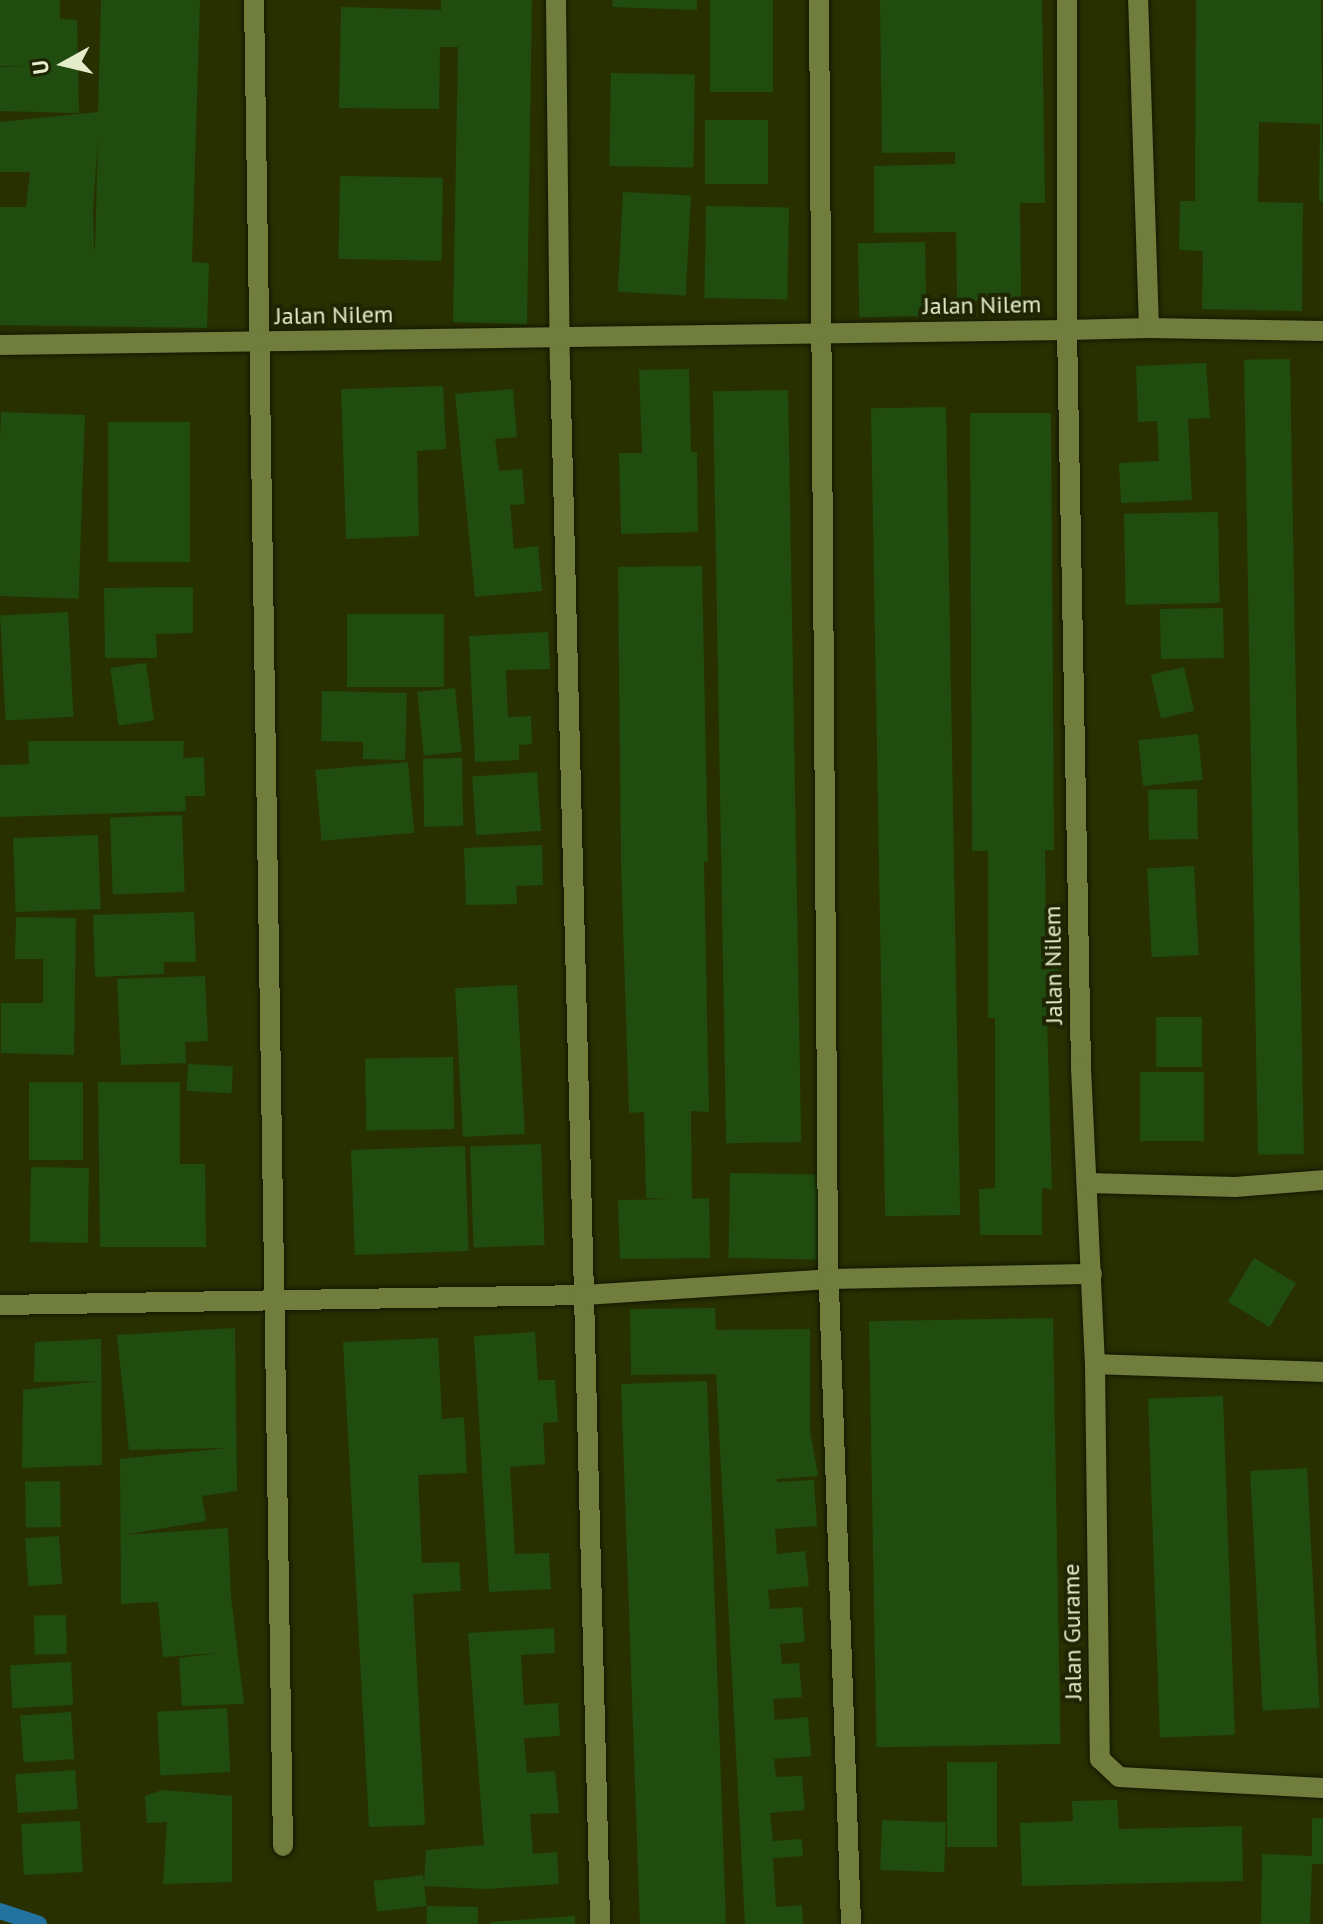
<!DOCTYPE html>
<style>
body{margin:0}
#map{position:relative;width:1323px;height:1924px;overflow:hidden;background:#283000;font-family:"PT Sans",sans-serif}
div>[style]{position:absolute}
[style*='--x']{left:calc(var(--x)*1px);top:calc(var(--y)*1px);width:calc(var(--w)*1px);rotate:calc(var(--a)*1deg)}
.stream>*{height:16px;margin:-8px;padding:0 8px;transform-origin:8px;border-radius:8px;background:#2373a1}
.building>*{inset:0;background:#204d0f;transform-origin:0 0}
.roads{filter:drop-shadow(0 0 2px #121700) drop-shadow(0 0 2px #121700)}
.street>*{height:20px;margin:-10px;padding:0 10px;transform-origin:10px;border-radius:10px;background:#707d3d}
span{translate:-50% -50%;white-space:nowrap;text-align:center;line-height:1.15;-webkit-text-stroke:8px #1f2503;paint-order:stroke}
.street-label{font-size:24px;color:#e4eccb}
.north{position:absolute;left:24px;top:24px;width:80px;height:80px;-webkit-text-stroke:6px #1f2503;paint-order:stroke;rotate:262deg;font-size:22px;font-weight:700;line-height:32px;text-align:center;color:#e4eccb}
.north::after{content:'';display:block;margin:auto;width:28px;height:36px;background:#e4eccb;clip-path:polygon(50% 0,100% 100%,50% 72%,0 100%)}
</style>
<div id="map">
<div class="stream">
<div style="--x:0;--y:1911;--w:41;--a:18.4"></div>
</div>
<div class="building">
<div style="clip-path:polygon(0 0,60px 0,60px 19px,77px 20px,79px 113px,0 111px,0 67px,34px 67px,0 66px)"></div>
<div style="clip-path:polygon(evenodd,101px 0,200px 0,192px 262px,209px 263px,207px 328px,0 325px,0 207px,26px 207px,30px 172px,0 172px,0 122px,98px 112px,101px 0,98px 138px,95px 249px,94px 249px,93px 209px,98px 138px)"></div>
<div style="clip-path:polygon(441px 0,532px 0,527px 324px,453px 322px,458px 47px,440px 47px,439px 109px,339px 108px,341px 7px,441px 10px)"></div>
<div style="clip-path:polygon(613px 0,697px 0,697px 10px,612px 7px)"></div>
<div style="left:710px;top:0;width:63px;height:92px"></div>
<div style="clip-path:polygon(880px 0,1042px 0,1045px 203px,1020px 203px,1021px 300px,957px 301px,956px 232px,874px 233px,874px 166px,955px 164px,955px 152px,882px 153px)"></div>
<div style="clip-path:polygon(1196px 0,1321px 0,1323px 202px,1319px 201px,1320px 124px,1259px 122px,1258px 202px,1303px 203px,1302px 311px,1202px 309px,1203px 251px,1179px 250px,1180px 201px,1195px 201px)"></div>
<div style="left:611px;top:73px;width:84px;height:93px;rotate:1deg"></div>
<div style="left:705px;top:120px;width:63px;height:64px"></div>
<div style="left:340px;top:176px;width:103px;height:83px;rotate:1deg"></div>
<div style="left:623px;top:192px;width:68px;height:100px;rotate:3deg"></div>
<div style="left:706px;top:206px;width:83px;height:92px;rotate:1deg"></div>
<div style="left:925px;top:242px;width:74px;height:67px;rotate:89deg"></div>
<div style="left:1290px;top:359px;width:795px;height:46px;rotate:89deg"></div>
<div style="clip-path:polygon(1206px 363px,1210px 418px,1188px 419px,1192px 500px,1121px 503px,1119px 463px,1159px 461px,1157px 421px,1138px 422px,1136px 366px)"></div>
<div style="clip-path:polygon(689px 369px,691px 452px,697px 452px,698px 532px,621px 534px,619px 453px,642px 453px,639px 370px)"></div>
<div style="clip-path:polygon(443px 386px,446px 449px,417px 451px,419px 536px,346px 539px,341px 389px)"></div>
<div style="clip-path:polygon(513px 389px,517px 437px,495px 439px,499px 471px,522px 469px,525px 504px,510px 505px,514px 549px,538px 546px,542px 591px,475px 597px,455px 394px)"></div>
<div style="left:788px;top:390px;width:752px;height:75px;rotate:89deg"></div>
<div style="left:946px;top:407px;width:808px;height:75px;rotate:89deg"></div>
<div style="left:1px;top:412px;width:84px;height:184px;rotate:2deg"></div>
<div style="clip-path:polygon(970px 413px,1051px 413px,1054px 850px,1045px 850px,1046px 944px,1058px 944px,1058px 1019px,1047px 1018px,1052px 1189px,1042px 1188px,1042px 1235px,980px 1235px,979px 1189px,995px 1188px,995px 1018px,988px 1018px,988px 851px,972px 851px)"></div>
<div style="left:108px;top:422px;width:82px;height:140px"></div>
<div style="left:1218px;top:512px;width:91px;height:94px;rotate:89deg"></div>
<div style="clip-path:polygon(702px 566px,708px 861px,704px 862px,709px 1112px,691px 1111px,692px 1199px,709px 1198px,710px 1258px,620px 1259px,618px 1200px,672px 1199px,646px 1198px,644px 1112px,629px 1113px,621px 863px,618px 567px)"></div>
<div style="clip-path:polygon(193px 587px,193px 633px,156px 634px,157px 658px,105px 658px,104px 588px)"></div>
<div style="left:1223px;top:608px;width:50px;height:63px;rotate:89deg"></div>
<div style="left:68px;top:612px;width:105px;height:68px;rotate:87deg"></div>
<div style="left:347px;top:614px;width:97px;height:73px"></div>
<div style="clip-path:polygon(548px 632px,550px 669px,506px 670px,508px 717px,531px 716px,532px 744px,519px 745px,519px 760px,475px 762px,469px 636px)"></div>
<div style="left:146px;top:663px;width:58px;height:36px;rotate:82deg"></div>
<div style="left:1184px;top:667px;width:45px;height:34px;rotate:77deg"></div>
<div style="left:455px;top:688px;width:64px;height:38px;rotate:84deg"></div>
<div style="clip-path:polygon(322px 691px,407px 693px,405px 760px,363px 759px,363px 742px,321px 741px)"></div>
<div style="left:1198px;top:734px;width:46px;height:60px;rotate:84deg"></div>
<div style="clip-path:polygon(28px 741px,184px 741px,183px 758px,204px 757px,205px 796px,185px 796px,186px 811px,0 817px,0 765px,29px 764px)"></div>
<div style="left:462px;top:758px;width:68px;height:39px;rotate:89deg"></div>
<div style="left:408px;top:762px;width:71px;height:93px;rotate:85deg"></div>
<div style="left:537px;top:772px;width:59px;height:65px;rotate:86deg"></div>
<div style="left:1197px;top:789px;width:50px;height:49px;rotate:89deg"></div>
<div style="left:182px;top:815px;width:77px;height:72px;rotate:88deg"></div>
<div style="left:98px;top:835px;width:74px;height:85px;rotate:88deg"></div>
<div style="clip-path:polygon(542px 845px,543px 885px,516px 886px,517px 904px,466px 905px,464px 848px)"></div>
<div style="left:1194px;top:866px;width:89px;height:47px;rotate:87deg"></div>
<div style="clip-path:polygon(194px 912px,196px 962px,164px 962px,164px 974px,95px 977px,93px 915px)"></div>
<div style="clip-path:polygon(16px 917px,76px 918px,74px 1055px,1px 1053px,1px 1003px,43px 1003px,43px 959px,15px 959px)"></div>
<div style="clip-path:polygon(205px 976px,208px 1041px,185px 1042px,186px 1063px,121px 1065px,117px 979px)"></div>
<div style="left:517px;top:985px;width:149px;height:62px;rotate:87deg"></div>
<div style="left:1156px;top:1017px;width:46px;height:50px"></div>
<div style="left:453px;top:1057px;width:72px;height:88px;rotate:89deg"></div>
<div style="left:188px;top:1064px;width:45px;height:27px;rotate:3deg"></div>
<div style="left:1140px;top:1072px;width:64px;height:69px"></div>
<div style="left:29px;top:1082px;width:54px;height:78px"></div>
<div style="clip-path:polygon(98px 1082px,180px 1082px,180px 1164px,205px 1164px,206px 1247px,100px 1247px)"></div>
<div style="left:541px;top:1144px;width:101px;height:71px;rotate:88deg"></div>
<div style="left:465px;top:1146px;width:105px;height:114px;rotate:88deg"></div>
<div style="left:31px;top:1167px;width:58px;height:75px;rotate:1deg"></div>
<div style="left:730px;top:1173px;width:94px;height:85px;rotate:1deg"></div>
<div style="left:1254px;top:1258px;width:49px;height:51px;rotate:31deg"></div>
<div style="clip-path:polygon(715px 1308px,716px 1330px,810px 1329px,810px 1431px,818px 1476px,777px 1479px,777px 1482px,814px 1480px,817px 1526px,775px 1529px,777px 1554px,805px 1551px,809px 1586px,768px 1590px,770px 1609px,802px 1607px,805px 1642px,780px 1644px,782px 1664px,799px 1663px,802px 1697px,773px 1699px,775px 1720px,808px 1717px,811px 1756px,774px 1759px,776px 1777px,802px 1776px,805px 1810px,770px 1813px,773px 1841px,802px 1839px,803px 1856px,773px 1858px,776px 1907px,802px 1905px,803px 1924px,745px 1924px,716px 1374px,631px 1375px,630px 1309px)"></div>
<div style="left:1053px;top:1318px;width:426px;height:184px;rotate:89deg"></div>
<div style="clip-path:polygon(235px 1328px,237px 1491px,202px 1496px,206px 1521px,122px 1535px,228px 1528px,231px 1597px,244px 1704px,182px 1706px,179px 1658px,220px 1653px,163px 1657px,158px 1602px,121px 1604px,120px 1459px,228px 1448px,129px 1450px,117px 1335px)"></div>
<div style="clip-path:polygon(535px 1332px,538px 1380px,555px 1380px,558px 1422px,543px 1423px,545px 1464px,510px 1467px,515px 1554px,549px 1553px,551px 1589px,489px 1592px,474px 1336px)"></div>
<div style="clip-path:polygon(438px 1338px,442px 1419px,464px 1417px,467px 1473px,418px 1475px,422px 1563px,459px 1562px,461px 1591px,413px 1594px,425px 1825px,369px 1827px,343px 1342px)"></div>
<div style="clip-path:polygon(101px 1339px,102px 1465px,22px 1468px,23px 1390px,99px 1381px,34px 1382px,35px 1342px)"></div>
<div style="left:707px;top:1381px;width:543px;height:86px;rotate:88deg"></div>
<div style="left:1223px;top:1396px;width:339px;height:75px;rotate:88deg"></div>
<div style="left:1307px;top:1468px;width:240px;height:57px;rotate:87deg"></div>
<div style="left:60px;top:1481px;width:46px;height:35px;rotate:89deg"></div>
<div style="left:59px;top:1536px;width:48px;height:34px;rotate:86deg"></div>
<div style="left:66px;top:1615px;width:39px;height:32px;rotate:89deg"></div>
<div style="clip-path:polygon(554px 1628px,555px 1653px,521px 1655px,524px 1705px,558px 1703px,560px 1736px,524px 1738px,527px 1773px,555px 1771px,559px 1813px,530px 1814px,533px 1854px,557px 1852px,559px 1884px,486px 1889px,424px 1886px,426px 1850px,484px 1845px,468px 1633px)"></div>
<div style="left:71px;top:1662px;width:43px;height:61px;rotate:87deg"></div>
<div style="left:227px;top:1708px;width:64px;height:70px;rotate:87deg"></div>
<div style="left:71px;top:1712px;width:47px;height:51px;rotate:86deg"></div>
<div style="left:947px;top:1762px;width:50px;height:85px"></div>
<div style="left:75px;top:1770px;width:39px;height:60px;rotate:86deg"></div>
<div style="clip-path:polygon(162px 1790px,232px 1796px,232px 1882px,163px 1884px,167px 1822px,147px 1823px,145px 1796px)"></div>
<div style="clip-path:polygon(1117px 1800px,1119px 1829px,1242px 1826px,1243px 1881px,1022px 1886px,1020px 1823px,1073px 1821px,1072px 1801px)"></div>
<div style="clip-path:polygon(1312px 1818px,1323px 1818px,1323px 1864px,1312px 1864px,1310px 1924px,1261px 1924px,1262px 1854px,1312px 1856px)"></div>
<div style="left:882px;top:1820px;width:64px;height:50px;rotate:2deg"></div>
<div style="left:80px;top:1821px;width:51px;height:59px;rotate:87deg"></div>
<div style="left:423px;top:1875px;width:31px;height:50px;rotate:83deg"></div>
<div style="left:427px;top:1906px;width:51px;height:18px;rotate:1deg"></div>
<div style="clip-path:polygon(575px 1916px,575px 1924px,491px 1924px,491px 1922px)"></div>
</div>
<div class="roads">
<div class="street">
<div style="--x:254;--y:0;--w:1846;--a:89.1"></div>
<div style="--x:556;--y:0;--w:360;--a:89.4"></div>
<div style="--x:560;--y:360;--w:1565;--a:88.53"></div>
<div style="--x:819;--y:0;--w:1258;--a:89.59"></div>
<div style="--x:828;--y:1258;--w:666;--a:88.02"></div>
<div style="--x:1067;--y:0;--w:330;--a:90"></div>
<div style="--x:1067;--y:330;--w:82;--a:-1.4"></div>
<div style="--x:1149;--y:328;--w:328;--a:-91.9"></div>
<div style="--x:1149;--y:328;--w:174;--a:1"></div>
<div style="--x:0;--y:345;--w:1067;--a:-0.81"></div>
<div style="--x:1067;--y:330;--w:738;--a:88.91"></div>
<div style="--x:1081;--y:1068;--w:296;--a:87.3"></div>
<div style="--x:1095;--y:1364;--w:395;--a:89.3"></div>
<div style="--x:1100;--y:1759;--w:26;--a:43"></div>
<div style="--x:1119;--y:1777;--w:204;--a:3.1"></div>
<div style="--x:1088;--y:1183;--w:147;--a:1.6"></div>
<div style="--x:1235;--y:1187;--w:88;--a:-4.5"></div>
<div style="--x:0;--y:1305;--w:584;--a:-0.98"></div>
<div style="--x:584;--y:1295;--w:246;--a:-3.7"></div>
<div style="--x:829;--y:1279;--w:263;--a:-1.1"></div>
<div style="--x:1095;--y:1364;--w:228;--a:2"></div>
</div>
</div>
<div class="street-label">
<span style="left:982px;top:305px;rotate:-1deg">Jalan Nilem</span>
<span style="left:334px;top:315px;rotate:-1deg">Jalan Nilem</span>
<span style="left:1053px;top:965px;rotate:-91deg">Jalan Nilem</span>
<span style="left:1072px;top:1632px;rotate:-91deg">Jalan Gurame</span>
</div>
<div class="north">U</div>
</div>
